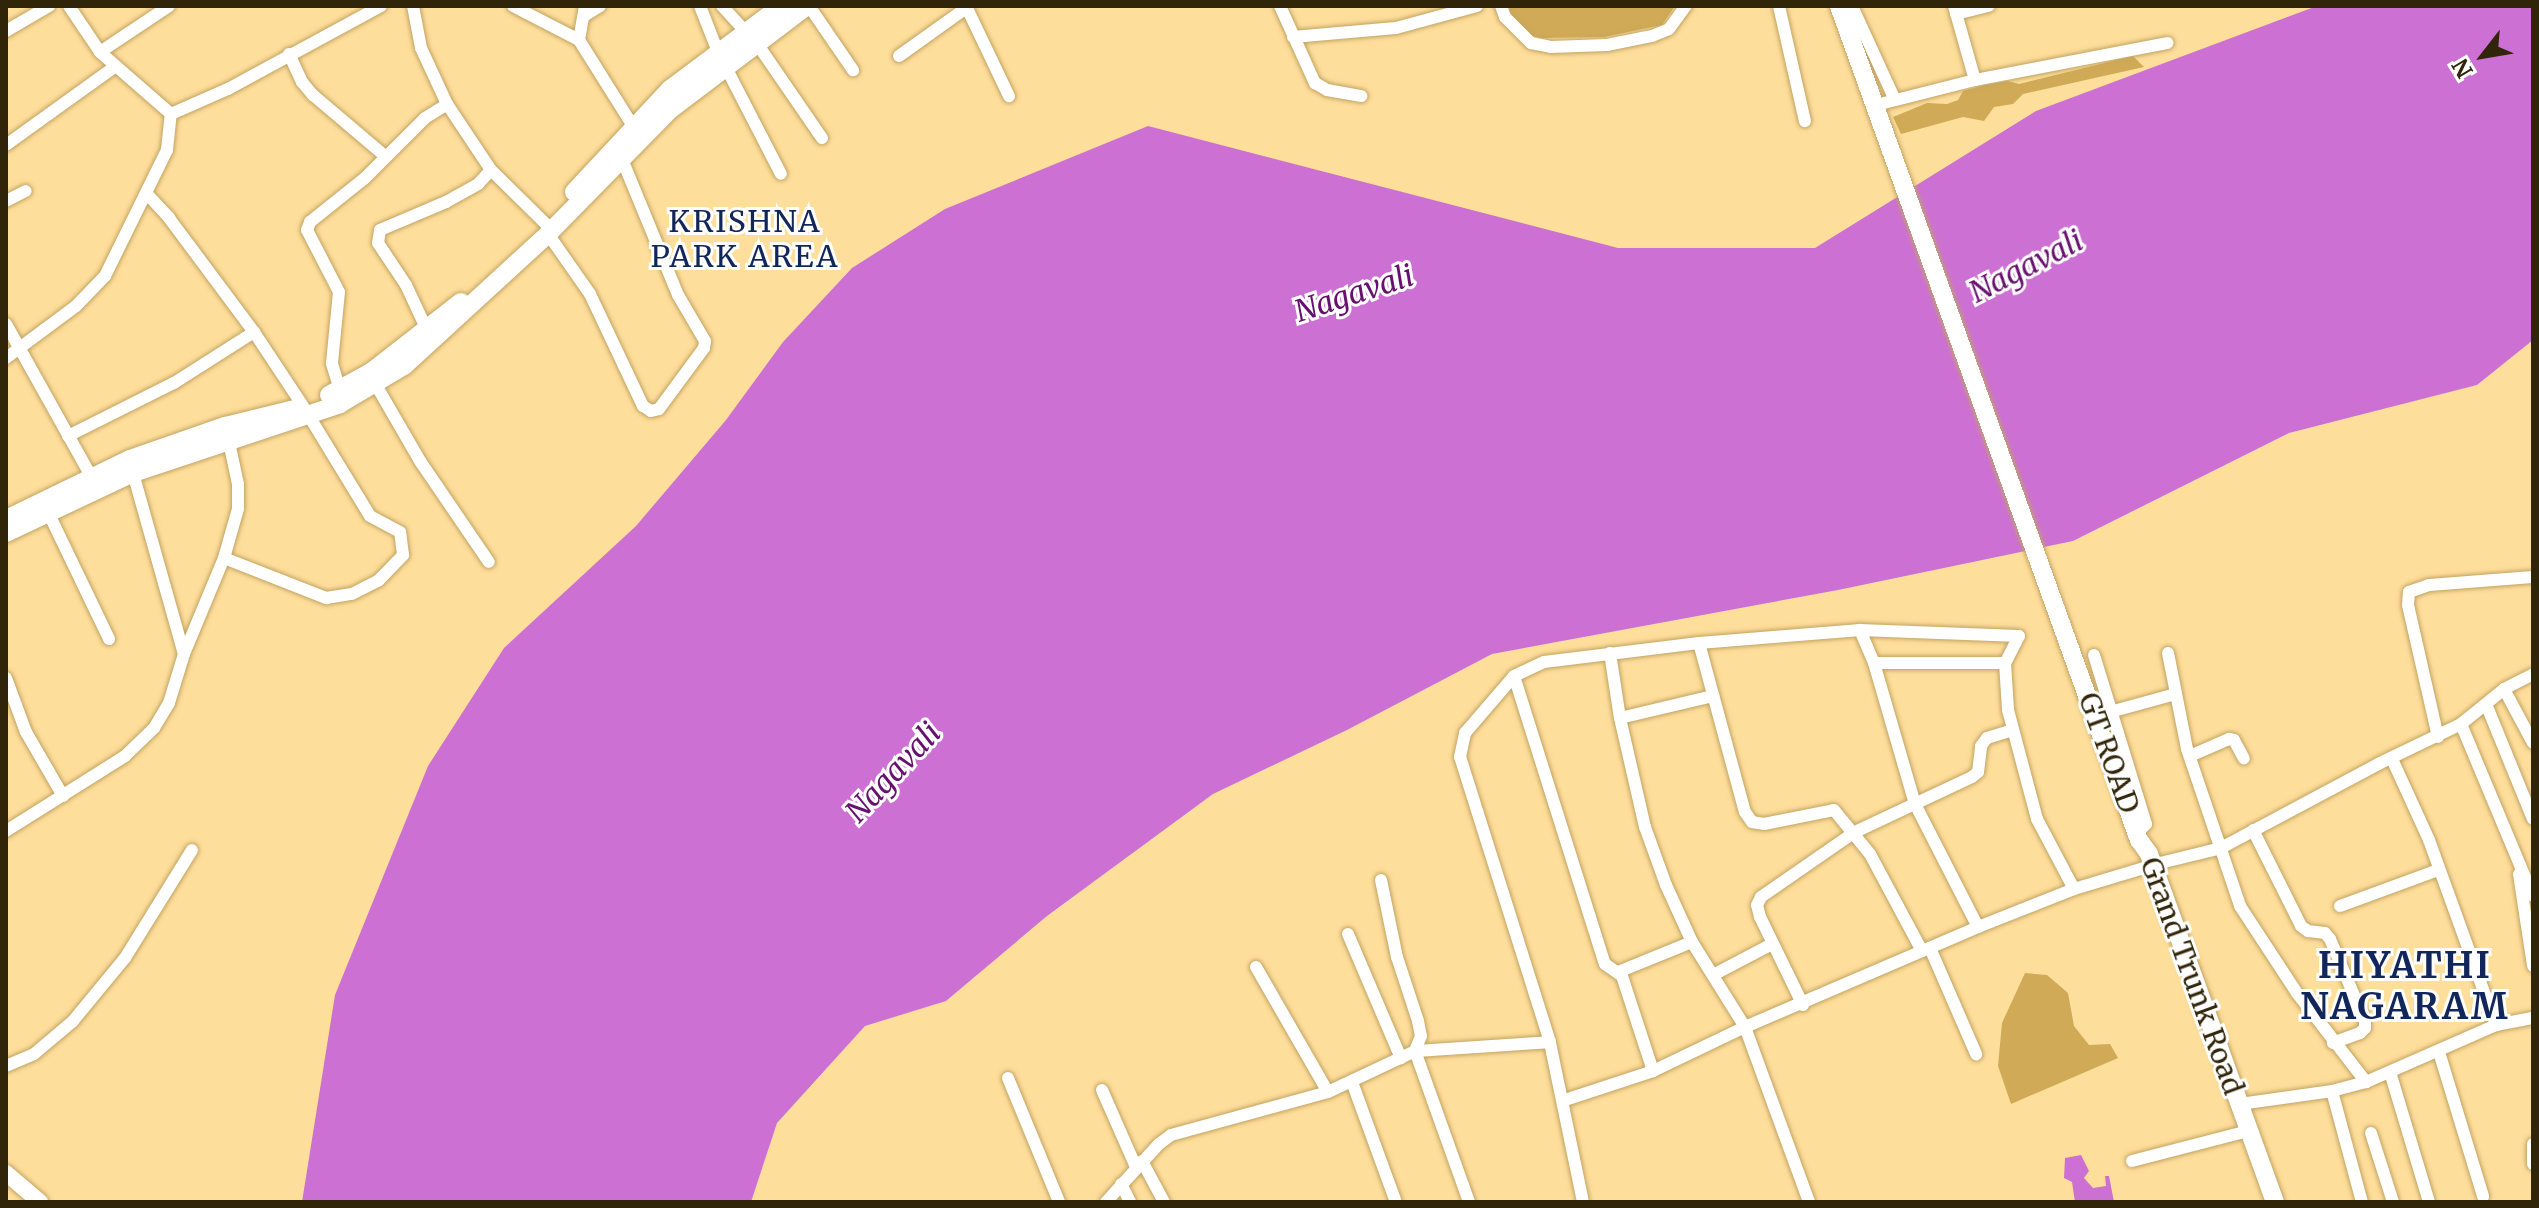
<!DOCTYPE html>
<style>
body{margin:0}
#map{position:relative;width:2539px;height:1208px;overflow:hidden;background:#fede9b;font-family:Merriweather,serif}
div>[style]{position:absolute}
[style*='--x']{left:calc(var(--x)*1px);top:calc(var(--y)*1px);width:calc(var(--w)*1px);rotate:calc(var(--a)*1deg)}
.green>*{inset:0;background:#d0aa56}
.water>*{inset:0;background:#cc71d3}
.roads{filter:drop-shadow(0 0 2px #c2a362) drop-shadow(0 0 2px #c2a362)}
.street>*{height:12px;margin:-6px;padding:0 6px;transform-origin:6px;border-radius:6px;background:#fff}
.secondary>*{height:16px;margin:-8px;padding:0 8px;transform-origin:8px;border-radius:8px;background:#fff}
.primary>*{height:18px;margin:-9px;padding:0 9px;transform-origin:9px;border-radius:9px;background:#fff}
span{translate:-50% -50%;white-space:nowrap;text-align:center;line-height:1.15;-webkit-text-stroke:6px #fff;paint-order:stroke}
.street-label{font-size:28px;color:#312509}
.neighbourhood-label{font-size:30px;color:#11265b;letter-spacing:2px}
.water-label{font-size:30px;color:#67116e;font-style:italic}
.district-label{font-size:36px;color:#11265b;font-weight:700;letter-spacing:2px}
.frame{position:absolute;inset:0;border:8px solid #312509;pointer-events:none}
.north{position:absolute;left:2443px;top:16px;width:80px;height:80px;-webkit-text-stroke:6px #fff;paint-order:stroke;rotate:239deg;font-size:22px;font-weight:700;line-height:32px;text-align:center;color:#312509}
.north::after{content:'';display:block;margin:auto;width:28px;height:36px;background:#312509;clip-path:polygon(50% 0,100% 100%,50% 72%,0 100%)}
</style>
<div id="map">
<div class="green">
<div style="clip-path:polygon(1509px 6px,1675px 6px,1662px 25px,1604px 37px,1542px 38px,1526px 34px,1511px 16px)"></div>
<div style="clip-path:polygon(2133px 56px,2144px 67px,2023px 94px,2013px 104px,1994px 107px,1984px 121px,1963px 117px,1901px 134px,1893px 117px,1927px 103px,1947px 104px,1958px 100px,1963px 91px,1985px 85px,2008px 81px,2019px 84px)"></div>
<div style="clip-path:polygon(2025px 973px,2047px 975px,2068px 993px,2074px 1026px,2089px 1045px,2110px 1044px,2118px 1058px,2011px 1104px,1998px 1066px,2002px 1023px)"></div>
</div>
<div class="water">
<div style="clip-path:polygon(2317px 6px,2533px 6px,2533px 340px,2477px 385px,2289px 433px,2073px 541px,1838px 590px,1492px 654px,1347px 730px,1213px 794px,1047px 916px,946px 1001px,865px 1026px,777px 1123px,751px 1202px,302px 1202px,335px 995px,428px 766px,504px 648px,636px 526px,726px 420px,783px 342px,852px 268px,945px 209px,1148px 126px,1618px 248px,1815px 248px,2036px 111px)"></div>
<div style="clip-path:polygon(2081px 1155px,2089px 1171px,2084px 1178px,2093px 1188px,2106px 1186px,2105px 1176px,2109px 1176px,2114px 1202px,2075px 1202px,2072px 1182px,2064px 1178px,2065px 1158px)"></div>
</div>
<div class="roads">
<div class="street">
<div style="--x:413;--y:6;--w:43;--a:79.2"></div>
<div style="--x:421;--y:48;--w:62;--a:65.1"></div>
<div style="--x:513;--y:6;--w:74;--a:27.3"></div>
<div style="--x:579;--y:40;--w:102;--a:57.9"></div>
<div style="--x:700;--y:6;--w:49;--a:68.6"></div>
<div style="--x:718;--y:52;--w:137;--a:62.7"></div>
<div style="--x:722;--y:6;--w:53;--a:47.3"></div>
<div style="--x:758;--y:45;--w:113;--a:55.5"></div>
<div style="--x:809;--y:6;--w:78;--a:55.5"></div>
<div style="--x:966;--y:6;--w:100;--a:64.5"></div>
<div style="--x:1280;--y:6;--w:85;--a:65.6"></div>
<div style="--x:1315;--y:83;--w:14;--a:30"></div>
<div style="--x:1327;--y:90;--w:35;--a:10"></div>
<div style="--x:1501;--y:6;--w:12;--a:70"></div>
<div style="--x:1505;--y:17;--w:37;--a:45"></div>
<div style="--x:1531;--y:43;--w:20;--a:11"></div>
<div style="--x:1551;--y:47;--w:56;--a:-2"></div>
<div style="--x:1607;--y:45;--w:46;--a:-11.3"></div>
<div style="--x:1652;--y:36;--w:18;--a:-22"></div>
<div style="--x:1669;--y:29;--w:29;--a:-54"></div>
<div style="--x:1779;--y:6;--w:118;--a:77.3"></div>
<div style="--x:1852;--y:6;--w:103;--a:65.4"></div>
<div style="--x:1954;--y:6;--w:77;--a:74.2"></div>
<div style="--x:1956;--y:14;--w:34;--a:-14"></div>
<div style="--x:584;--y:16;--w:19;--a:-32"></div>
<div style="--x:6;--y:31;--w:50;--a:-30.2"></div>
<div style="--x:1293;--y:37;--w:103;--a:-5"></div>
<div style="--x:1396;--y:28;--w:84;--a:-15.2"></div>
<div style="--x:579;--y:40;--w:35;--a:-80"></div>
<div style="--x:100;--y:52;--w:83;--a:-33.7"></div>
<div style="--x:289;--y:54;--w:31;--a:65"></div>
<div style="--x:302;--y:82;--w:17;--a:50"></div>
<div style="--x:313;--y:95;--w:94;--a:40.3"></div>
<div style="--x:899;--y:56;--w:82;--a:-35.6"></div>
<div style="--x:1876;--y:105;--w:102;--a:-14.2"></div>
<div style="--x:1975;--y:80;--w:196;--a:-10.9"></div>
<div style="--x:171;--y:114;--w:62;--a:-23.7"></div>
<div style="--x:228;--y:89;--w:174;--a:-28.5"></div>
<div style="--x:6;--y:145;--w:135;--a:-35.7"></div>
<div style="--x:147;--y:194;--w:33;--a:47"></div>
<div style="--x:169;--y:218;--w:142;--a:53.3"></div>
<div style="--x:254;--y:332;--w:89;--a:56.5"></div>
<div style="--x:6;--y:201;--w:22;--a:-27"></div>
<div style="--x:548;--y:234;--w:73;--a:55"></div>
<div style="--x:590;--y:294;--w:124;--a:64.7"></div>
<div style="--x:643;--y:406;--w:9;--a:32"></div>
<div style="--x:651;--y:411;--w:8;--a:-14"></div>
<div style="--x:659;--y:409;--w:76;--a:-53.6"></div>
<div style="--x:704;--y:348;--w:7;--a:-82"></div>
<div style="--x:705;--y:341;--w:53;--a:-120.4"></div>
<div style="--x:678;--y:295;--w:147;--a:-112.4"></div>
<div style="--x:6;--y:324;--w:174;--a:60.8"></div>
<div style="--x:427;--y:330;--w:50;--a:-115"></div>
<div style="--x:406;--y:285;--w:50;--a:-123.7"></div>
<div style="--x:378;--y:243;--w:13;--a:-81"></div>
<div style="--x:380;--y:230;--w:72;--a:-23"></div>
<div style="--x:446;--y:202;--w:37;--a:-29"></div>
<div style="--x:478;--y:184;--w:19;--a:-47"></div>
<div style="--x:6;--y:358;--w:87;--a:-36.6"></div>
<div style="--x:76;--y:306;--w:42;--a:-46"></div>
<div style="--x:105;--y:276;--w:140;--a:-63.8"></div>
<div style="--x:167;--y:150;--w:36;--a:-84"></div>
<div style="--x:171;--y:114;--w:94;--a:-138.9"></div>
<div style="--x:100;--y:52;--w:55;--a:-124"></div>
<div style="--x:376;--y:385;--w:88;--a:59.9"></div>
<div style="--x:420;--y:461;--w:122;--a:55.7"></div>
<div style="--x:340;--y:390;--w:28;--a:-107"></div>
<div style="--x:332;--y:363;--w:71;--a:-84.4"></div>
<div style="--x:339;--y:292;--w:70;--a:-117.3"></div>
<div style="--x:307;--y:230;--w:9;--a:-69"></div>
<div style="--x:310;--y:222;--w:70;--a:-38.7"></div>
<div style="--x:365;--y:178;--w:85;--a:-45"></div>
<div style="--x:425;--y:118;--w:26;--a:-32"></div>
<div style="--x:447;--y:104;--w:79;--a:56.3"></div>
<div style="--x:491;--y:170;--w:77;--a:44.5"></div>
<div style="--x:68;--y:436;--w:119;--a:-26.6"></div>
<div style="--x:174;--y:383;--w:95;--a:-32.5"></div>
<div style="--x:133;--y:473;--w:188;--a:74.3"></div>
<div style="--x:48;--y:512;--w:141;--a:64.3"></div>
<div style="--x:224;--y:558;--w:110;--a:21.4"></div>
<div style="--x:326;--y:598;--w:26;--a:-9"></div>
<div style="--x:352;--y:594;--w:30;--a:-27"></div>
<div style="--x:379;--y:580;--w:35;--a:-46"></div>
<div style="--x:403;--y:555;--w:23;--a:-97"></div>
<div style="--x:400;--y:532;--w:34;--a:-152"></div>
<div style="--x:370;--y:516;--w:117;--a:-121.4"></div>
<div style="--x:1699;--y:643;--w:175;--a:74.8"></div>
<div style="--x:1745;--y:812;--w:12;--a:55"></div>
<div style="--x:1752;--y:822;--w:12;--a:9"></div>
<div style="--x:1764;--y:824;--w:71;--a:-11.3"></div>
<div style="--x:1834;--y:810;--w:57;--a:50.7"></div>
<div style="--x:1870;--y:854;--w:110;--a:61.8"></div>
<div style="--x:1610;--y:653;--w:66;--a:81.3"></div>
<div style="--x:1620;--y:718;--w:112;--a:77.1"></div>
<div style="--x:1645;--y:827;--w:62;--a:70.1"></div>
<div style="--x:1666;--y:885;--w:63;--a:65.5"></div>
<div style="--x:1692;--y:942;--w:100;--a:58.1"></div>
<div style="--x:1745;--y:1027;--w:186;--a:69.9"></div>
<div style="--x:2168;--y:653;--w:98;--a:78.8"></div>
<div style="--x:2187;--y:749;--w:166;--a:71.3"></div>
<div style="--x:2240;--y:906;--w:104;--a:56.8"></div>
<div style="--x:2297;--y:993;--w:113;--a:52.2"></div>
<div style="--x:2094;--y:655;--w:177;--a:72.9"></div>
<div style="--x:2146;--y:824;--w:13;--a:135"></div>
<div style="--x:1874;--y:663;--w:131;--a:0"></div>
<div style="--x:1514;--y:676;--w:302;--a:72.5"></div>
<div style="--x:1605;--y:964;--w:21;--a:35"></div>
<div style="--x:1622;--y:976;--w:100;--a:71.9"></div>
<div style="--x:6;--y:678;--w:58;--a:69.7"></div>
<div style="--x:26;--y:732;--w:74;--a:60"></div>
<div style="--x:2504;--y:689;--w:61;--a:61.8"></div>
<div style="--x:2486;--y:704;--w:124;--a:67.8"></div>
<div style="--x:2110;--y:712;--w:68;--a:-15.3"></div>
<div style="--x:1620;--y:718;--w:96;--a:-13.3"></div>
<div style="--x:2461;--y:724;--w:186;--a:67.3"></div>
<div style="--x:2438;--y:737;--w:135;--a:-102.8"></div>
<div style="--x:2408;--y:605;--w:13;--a:-86"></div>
<div style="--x:2409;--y:592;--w:21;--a:-19"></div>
<div style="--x:2429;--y:585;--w:104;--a:-4.4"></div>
<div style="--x:2190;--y:756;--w:43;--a:-23.6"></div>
<div style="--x:2229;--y:739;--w:5;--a:11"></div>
<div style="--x:2234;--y:740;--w:21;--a:62"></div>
<div style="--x:2392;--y:759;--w:89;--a:65.4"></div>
<div style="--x:2429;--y:840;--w:197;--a:70.1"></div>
<div style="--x:2253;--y:830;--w:107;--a:63.4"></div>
<div style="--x:2301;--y:926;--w:9;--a:36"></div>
<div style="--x:2308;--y:931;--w:17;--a:7"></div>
<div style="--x:2325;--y:933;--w:8;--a:50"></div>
<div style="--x:2330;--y:939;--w:89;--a:66.9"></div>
<div style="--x:2365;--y:1021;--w:7;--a:90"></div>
<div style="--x:2365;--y:1028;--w:7;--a:135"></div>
<div style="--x:2360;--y:1033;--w:29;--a:160"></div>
<div style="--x:6;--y:831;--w:141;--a:-32.2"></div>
<div style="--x:125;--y:756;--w:40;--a:-44"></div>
<div style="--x:154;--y:728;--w:29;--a:-59"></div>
<div style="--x:169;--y:703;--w:51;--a:-73"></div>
<div style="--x:184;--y:654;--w:104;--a:-67.4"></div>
<div style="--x:224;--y:558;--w:51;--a:-74.1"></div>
<div style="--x:238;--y:509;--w:25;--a:-90"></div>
<div style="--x:238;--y:484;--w:43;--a:-102.1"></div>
<div style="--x:2152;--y:865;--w:71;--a:-13.8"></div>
<div style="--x:2221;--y:848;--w:178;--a:-28.1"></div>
<div style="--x:2378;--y:764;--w:92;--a:-25.7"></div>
<div style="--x:2461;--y:724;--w:55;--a:-39.1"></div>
<div style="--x:2504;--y:689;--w:33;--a:-27"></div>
<div style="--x:2519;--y:874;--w:93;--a:81.3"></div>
<div style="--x:1381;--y:880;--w:79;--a:78.3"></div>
<div style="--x:1397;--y:957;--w:67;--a:71.8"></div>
<div style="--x:1418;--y:1021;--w:15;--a:79"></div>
<div style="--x:1421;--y:1036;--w:16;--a:112"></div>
<div style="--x:1415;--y:1051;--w:160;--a:70.3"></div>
<div style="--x:2340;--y:906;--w:104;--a:-20.2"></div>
<div style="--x:1978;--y:927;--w:138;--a:-117.1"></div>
<div style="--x:1915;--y:804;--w:147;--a:-106.2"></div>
<div style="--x:1874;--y:663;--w:36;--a:-113"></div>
<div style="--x:1860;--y:630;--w:159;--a:2.2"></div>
<div style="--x:2019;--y:636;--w:30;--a:117"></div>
<div style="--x:2005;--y:663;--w:47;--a:86.3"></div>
<div style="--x:2008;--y:710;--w:113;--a:75.1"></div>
<div style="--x:2037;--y:819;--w:79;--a:62.1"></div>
<div style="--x:1348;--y:934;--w:135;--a:66.9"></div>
<div style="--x:1930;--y:948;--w:116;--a:66.5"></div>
<div style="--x:1256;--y:967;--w:144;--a:60.1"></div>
<div style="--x:1618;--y:972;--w:80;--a:-22.1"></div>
<div style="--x:1713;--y:975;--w:67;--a:-27.7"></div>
<div style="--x:1803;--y:1005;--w:98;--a:-116"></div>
<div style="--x:1760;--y:917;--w:12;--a:-104"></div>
<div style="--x:1757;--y:905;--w:9;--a:-63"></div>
<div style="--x:1761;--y:897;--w:114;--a:-34.7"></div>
<div style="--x:1855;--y:832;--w:129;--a:-25.2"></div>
<div style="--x:1972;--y:777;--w:8;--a:-40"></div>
<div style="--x:1978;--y:772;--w:26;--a:-83"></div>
<div style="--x:1981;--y:746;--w:10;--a:-53"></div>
<div style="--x:1987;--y:738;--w:27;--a:-17"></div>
<div style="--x:2439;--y:1052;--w:151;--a:73"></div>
<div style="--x:6;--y:1066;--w:30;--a:-23"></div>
<div style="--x:34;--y:1054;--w:51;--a:-40.2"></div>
<div style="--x:73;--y:1021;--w:82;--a:-50.5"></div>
<div style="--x:125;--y:958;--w:127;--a:-58.2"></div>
<div style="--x:2390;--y:1072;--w:136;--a:73.3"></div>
<div style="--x:1008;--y:1078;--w:134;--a:67.6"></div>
<div style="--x:1352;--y:1082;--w:128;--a:69.9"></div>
<div style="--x:1102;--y:1090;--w:84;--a:66.2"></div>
<div style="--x:2332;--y:1091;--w:115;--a:74.9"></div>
<div style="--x:1565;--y:1100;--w:93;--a:-18.2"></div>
<div style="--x:1653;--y:1071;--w:102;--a:-25.6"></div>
<div style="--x:1745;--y:1027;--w:254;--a:-23.2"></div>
<div style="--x:1978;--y:927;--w:103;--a:-21.6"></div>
<div style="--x:2074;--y:889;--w:73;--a:-16.7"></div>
<div style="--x:2240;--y:1104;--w:93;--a:-8"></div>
<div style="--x:2332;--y:1091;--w:35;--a:-15"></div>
<div style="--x:2366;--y:1082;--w:142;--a:-23.7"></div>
<div style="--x:2496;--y:1025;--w:38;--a:-11"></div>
<div style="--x:2371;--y:1133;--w:72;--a:72.3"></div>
<div style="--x:2533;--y:1144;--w:20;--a:90"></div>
<div style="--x:1142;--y:1161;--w:47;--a:61.8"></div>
<div style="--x:2132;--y:1161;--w:112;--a:-14.5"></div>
<div style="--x:1121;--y:1184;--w:20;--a:63"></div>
<div style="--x:1106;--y:1202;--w:79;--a:-47.6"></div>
<div style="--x:1159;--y:1144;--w:15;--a:-37"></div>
<div style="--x:1171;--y:1135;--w:163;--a:-15.3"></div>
<div style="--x:1328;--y:1092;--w:96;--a:-25.2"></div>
<div style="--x:1415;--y:1051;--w:135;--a:-3.8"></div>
<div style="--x:1583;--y:1202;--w:163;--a:-101.7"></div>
<div style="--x:1550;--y:1042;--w:299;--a:-107.5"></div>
<div style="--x:1460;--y:757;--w:25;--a:-78"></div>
<div style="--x:1465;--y:733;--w:75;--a:-49.3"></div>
<div style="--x:1514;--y:676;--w:33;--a:-25"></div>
<div style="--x:1544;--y:662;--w:156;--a:-7"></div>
<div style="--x:1699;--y:643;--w:162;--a:-4.6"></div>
</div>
<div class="secondary">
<div style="--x:6;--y:1173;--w:45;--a:40.5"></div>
</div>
<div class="primary">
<div style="--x:1839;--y:6;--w:886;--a:70.22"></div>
<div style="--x:2139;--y:840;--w:17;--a:54"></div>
<div style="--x:2149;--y:854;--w:370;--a:70.1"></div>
<div style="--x:574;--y:192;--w:141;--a:-47"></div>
<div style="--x:670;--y:89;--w:139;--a:-36.8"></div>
<div style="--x:329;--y:395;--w:48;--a:-28.7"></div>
<div style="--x:371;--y:372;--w:114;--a:-37.9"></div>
<div style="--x:6;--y:519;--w:138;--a:-25.8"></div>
<div style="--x:130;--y:459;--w:101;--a:-19.2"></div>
<div style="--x:225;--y:426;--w:71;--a:-13.8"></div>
<div style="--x:6;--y:533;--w:140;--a:-25.3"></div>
<div style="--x:133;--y:473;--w:218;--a:-18.4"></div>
<div style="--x:340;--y:404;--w:74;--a:-30.7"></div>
<div style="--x:404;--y:366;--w:195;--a:-42.5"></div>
<div style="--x:548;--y:234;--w:174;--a:-45.5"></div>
<div style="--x:670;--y:110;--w:172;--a:-37.2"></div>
</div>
</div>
<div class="street-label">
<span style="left:2109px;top:753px;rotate:70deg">GT ROAD</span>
<span style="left:2192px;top:976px;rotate:70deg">Grand Trunk Road</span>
</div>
<div class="neighbourhood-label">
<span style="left:745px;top:238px">KRISHNA<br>PARK AREA</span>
</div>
<div class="water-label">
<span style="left:2026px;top:266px;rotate:-27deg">Nagavali</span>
<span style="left:1354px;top:293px;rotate:-18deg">Nagavali</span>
<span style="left:893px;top:772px;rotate:-47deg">Nagavali</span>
</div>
<div class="district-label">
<span style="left:2405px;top:986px">HIYATHI<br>NAGARAM</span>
</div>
<div class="frame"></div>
<div class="north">N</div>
</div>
